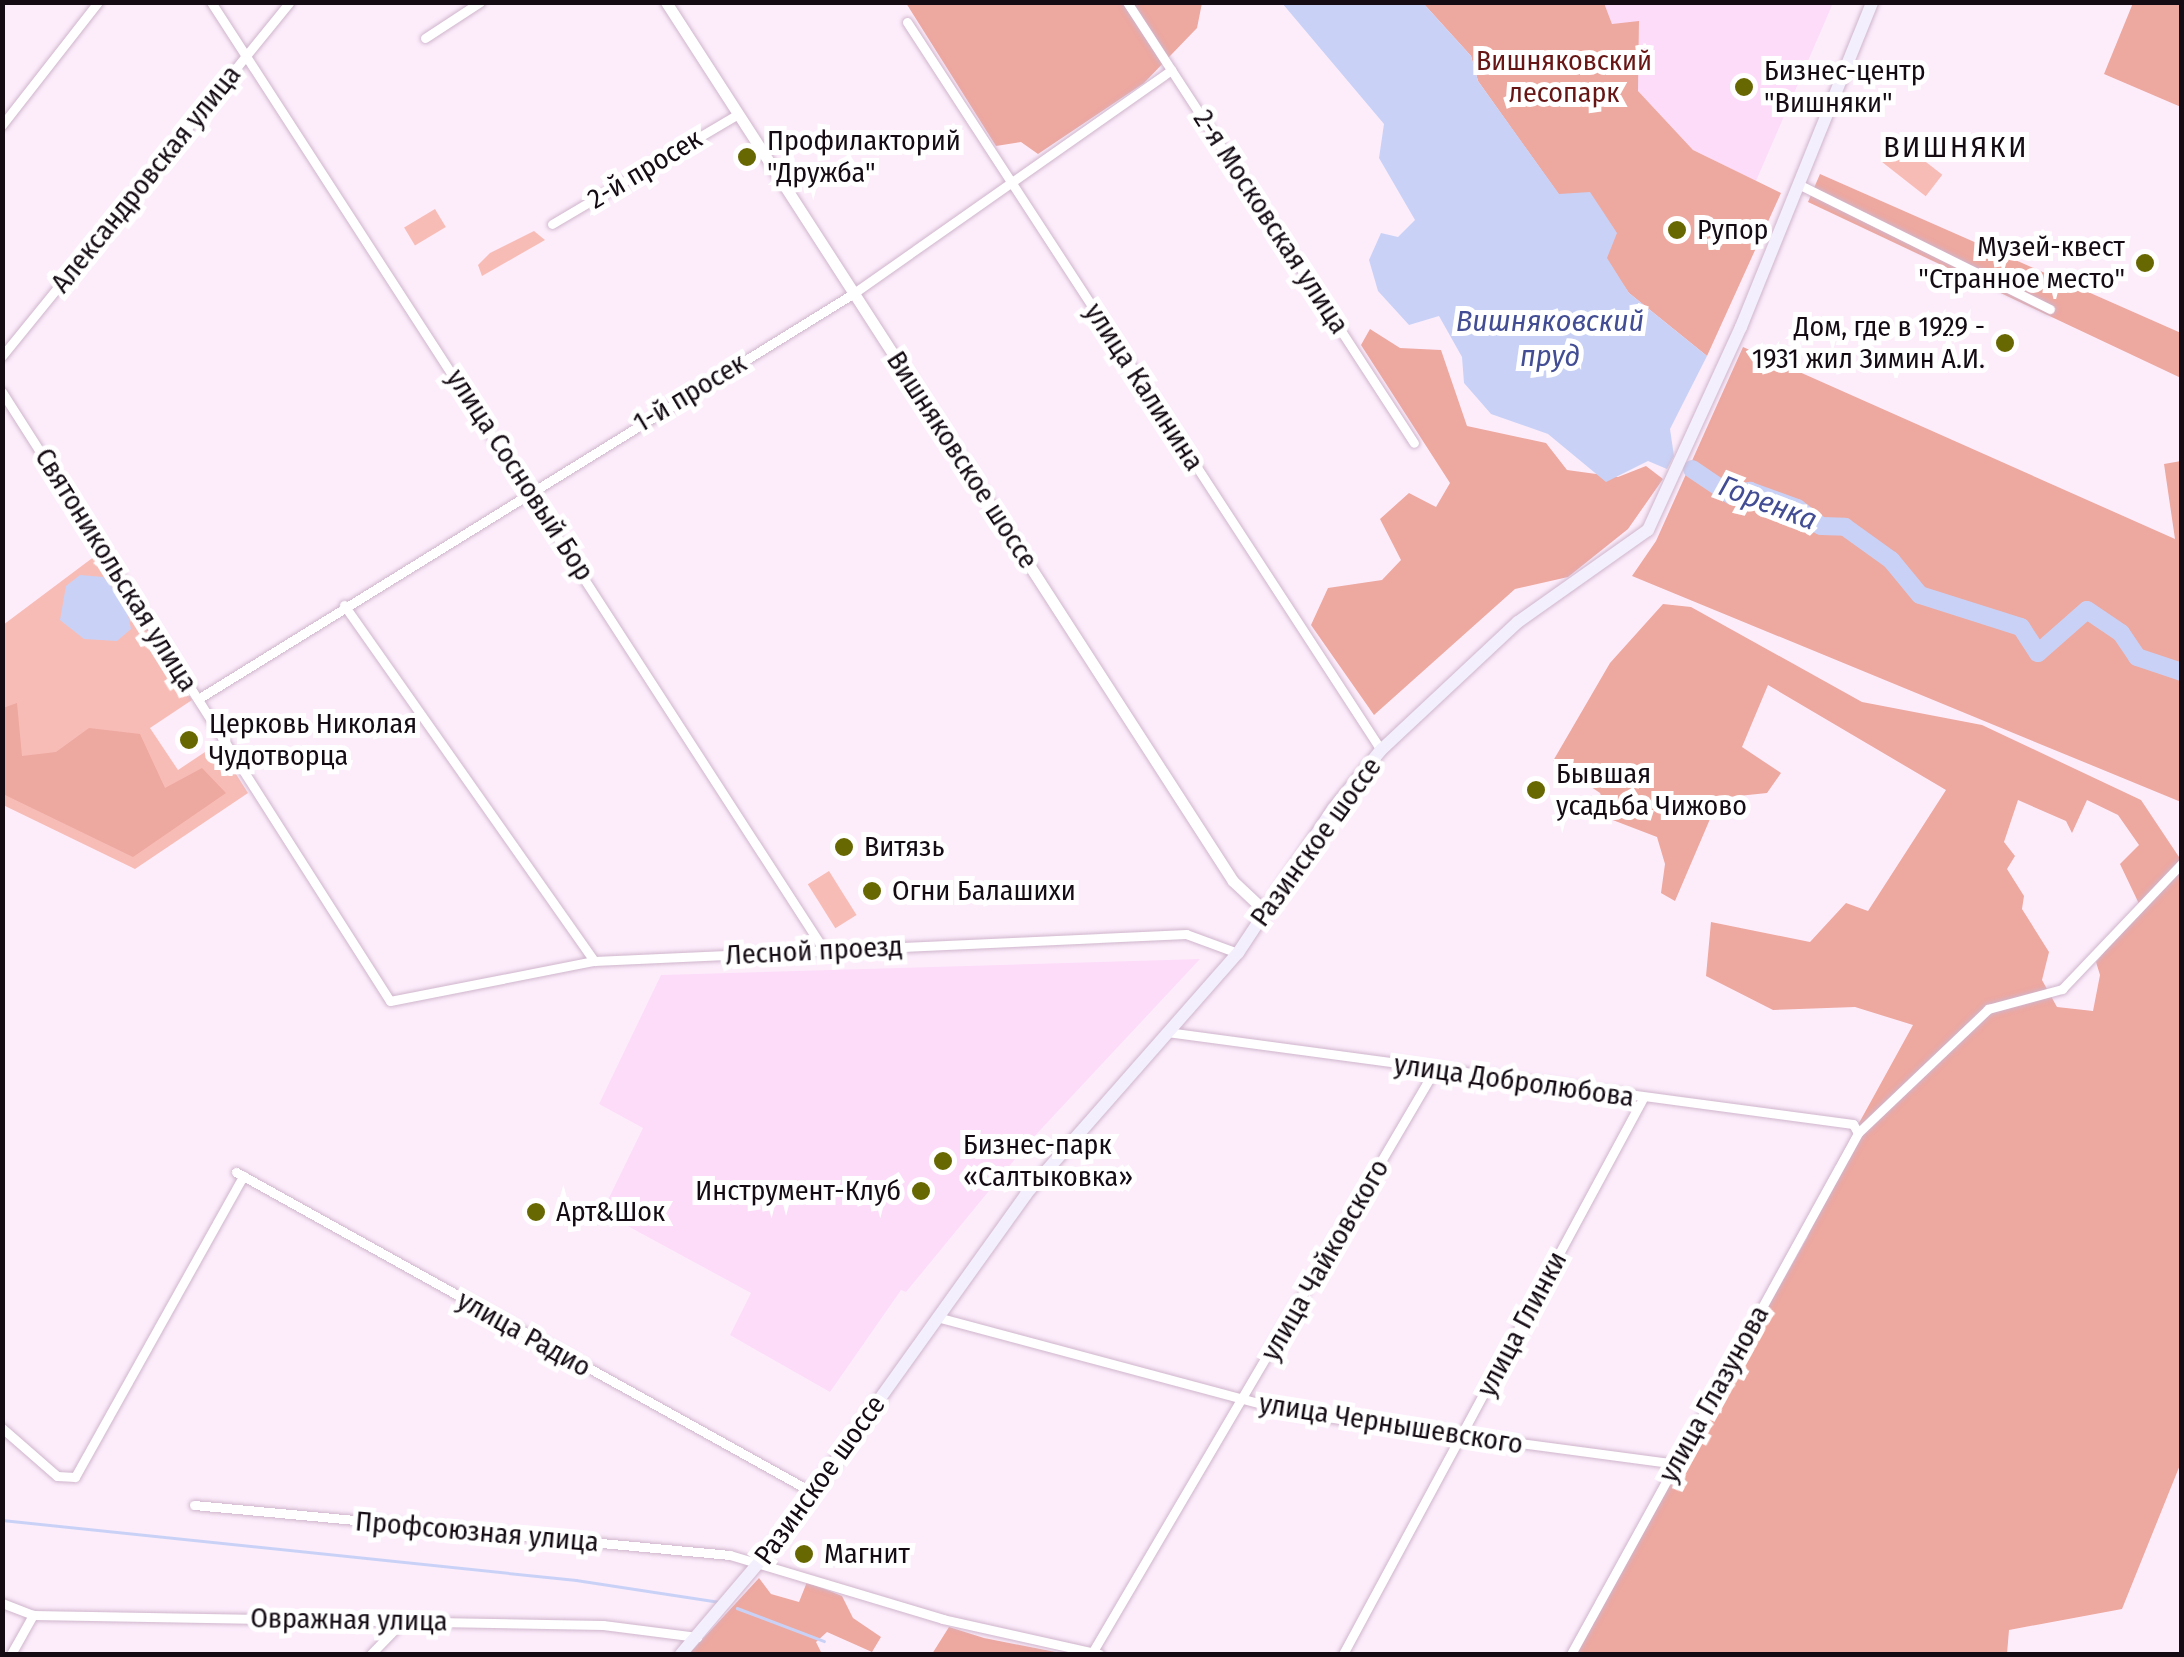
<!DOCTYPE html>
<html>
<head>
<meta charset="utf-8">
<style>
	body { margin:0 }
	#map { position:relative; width:2184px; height:1657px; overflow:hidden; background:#fdedfb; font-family:"Fira Sans Condensed",sans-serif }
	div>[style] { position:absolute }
	.built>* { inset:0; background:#fddcf9 }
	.green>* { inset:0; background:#f8bcb6; transform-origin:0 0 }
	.forest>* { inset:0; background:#eda8a0 }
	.water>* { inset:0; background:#c9d2f6 }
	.stream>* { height:2.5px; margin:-1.25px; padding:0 1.25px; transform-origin:1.25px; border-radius:1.25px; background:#c9d2f6 }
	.river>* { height:18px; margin:-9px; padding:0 9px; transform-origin:9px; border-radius:9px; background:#c9d2f6 }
	.roads { filter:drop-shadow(0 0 2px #cfb5cc) drop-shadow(0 0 2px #cfb5cc) }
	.minor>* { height:9px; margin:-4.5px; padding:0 4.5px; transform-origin:4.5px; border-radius:4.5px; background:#fff }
	.tertiary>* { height:11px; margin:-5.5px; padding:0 5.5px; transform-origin:5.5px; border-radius:5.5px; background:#fff }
	.secondary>* { height:12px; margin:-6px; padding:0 6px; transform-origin:6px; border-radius:6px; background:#f4effc }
	.dots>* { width:28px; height:28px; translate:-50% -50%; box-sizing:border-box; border:5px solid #fff; border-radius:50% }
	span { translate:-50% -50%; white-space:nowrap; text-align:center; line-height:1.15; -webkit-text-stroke:10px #fff; paint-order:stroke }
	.park-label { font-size:28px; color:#671615 }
	.poi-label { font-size:28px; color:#140b13 }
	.left { translate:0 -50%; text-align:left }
	.right { translate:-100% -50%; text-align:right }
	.street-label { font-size:28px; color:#140b13 }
	.neighbourhood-label { font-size:30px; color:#140b13; letter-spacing:2.5px }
	.water-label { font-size:30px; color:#424d93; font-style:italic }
	.frame { position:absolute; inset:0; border:5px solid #140b13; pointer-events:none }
</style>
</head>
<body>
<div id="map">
	<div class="built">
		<i style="clip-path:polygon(1604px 3px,1833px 3px,1756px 181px,1693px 150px,1638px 91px,1639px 22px,1612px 24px)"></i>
		<i style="clip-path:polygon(1200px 959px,1029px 1142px,906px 1292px,901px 1290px,830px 1392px,730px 1335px,751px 1293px,602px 1212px,643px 1128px,599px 1104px,661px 975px)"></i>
	</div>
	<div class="green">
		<i style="left:1899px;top:141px;width:55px;height:27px;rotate:38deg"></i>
		<i style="left:435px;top:209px;width:21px;height:36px;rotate:59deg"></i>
		<i style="clip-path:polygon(534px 231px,545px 240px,482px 276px,478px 265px,490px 253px)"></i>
		<i style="clip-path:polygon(99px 553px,192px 700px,150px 728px,178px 770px,217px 744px,248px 793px,135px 869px,3px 805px,3px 625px)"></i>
		<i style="left:829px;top:871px;width:52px;height:25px;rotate:58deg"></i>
	</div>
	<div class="forest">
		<i style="clip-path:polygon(906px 3px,1202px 3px,1197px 28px,1144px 83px,1038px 154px,1021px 142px,996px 146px)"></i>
		<i style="clip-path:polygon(1423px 3px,1604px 3px,1612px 24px,1639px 21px,1638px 91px,1693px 150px,1781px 193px,1707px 356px,1629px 293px,1478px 81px,1471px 56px)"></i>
		<i style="clip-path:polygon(2133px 3px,2181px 3px,2181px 107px,2104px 74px)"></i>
		<i style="clip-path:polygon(1820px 174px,2181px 333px,2181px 378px,1808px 202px)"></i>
		<i style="clip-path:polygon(1370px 329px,1400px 348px,1441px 350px,1467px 426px,1546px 443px,1567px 470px,1618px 477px,1646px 466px,1663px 479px,1628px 529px,1568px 577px,1515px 589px,1374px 715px,1311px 625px,1328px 588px,1382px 580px,1401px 560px,1380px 519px,1409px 493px,1436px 507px,1450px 483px,1361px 345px)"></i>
		<i style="clip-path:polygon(1743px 347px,2175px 539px,2164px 464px,2181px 461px,2181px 802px,1632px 576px,1656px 541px)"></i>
		<i style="clip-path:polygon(evenodd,1663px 604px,1691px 607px,1862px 702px,1982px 725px,2141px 800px,2181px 860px,2182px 1460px,2122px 1609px,2009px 1630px,2007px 1654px,1572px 1654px,1807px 1238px,1837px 1163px,1913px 1025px,1855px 1007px,1773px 1010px,1706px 976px,1711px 922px,1810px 942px,1846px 903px,1868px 911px,1946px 790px,1768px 685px,1742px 747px,1781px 773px,1767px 793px,1719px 798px,1675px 901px,1661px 893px,1665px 864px,1657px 837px,1610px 819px,1600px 793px,1553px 761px,1610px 663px,1663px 604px,2018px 800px,2066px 821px,2072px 833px,2087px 800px,2118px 815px,2139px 845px,2120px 864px,2141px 908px,2096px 962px,2100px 975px,2093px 1011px,2057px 1007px,2042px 980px,2049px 952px,2022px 909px,2024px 896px,2007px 869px,2015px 856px,2004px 842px,2018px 800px)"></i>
		<i style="clip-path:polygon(17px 703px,22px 756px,56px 752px,89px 728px,140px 734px,165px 788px,202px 768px,226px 793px,133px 857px,3px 794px,3px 708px)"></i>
		<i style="clip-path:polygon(759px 1578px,771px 1594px,799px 1602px,807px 1582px,842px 1596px,853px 1618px,881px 1637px,872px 1652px,827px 1632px,816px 1642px,822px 1654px,689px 1654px)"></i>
		<i style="clip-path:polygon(949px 1627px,984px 1638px,1066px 1654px,932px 1654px)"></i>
	</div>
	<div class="water">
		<i style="clip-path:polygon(1282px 3px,1423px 3px,1471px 56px,1478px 81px,1559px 194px,1590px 192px,1617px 233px,1607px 258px,1629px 293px,1707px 356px,1670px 429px,1674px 456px,1667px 469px,1648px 461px,1606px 482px,1548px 434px,1491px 414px,1464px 383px,1462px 357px,1439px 316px,1409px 325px,1378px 291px,1369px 260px,1381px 233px,1398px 237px,1415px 220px,1379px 158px,1384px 124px)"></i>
		<i style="clip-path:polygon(80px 575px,103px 577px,125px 601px,131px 629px,117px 641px,84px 639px,60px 620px,66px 586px)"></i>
	</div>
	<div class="stream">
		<i style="left:2px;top:1520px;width:577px;rotate:5.97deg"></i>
		<i style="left:576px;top:1580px;width:145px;rotate:8.7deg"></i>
		<i style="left:737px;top:1608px;width:93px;rotate:20.8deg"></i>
	</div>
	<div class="river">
		<i style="left:1692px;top:469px;width:48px;rotate:34deg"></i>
		<i style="left:1732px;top:496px;width:19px;rotate:-16deg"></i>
		<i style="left:1750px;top:491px;width:50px;rotate:19.9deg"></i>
		<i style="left:1797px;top:508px;width:30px;rotate:37deg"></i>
		<i style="left:1821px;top:526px;width:24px;rotate:2deg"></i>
		<i style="left:1845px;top:527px;width:57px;rotate:35.7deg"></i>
		<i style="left:1891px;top:560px;width:45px;rotate:50.4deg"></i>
		<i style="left:1920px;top:595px;width:106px;rotate:17.6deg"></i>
		<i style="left:2021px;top:627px;width:31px;rotate:57deg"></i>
		<i style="left:2038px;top:653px;width:65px;rotate:-41.3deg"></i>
		<i style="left:2087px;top:610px;width:41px;rotate:34.1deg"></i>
		<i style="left:2121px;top:633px;width:29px;rotate:56deg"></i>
		<i style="left:2137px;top:657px;width:47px;rotate:18.4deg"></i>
	</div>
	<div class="roads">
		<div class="minor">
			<i style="left:211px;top:2px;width:1129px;rotate:57.11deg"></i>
			<i style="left:1127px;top:2px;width:526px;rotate:56.94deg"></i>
			<i style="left:907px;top:22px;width:869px;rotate:56.93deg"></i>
			<i style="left:425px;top:38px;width:66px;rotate:-33.2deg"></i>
			<i style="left:2px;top:125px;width:156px;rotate:-52deg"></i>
			<i style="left:1800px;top:185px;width:279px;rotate:26.4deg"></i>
			<i style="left:552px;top:224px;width:216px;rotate:-30.6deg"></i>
			<i style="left:2px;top:356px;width:456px;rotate:-50.9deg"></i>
			<i style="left:2px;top:392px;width:722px;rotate:57.5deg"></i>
			<i style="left:390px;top:1001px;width:208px;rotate:-11.1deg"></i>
			<i style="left:594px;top:961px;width:593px;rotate:-2.61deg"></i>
			<i style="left:1186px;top:934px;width:55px;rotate:20.1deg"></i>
			<i style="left:344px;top:605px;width:435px;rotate:54.9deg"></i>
			<i style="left:198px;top:699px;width:771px;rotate:-31.75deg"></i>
			<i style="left:854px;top:293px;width:388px;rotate:-35.1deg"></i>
			<i style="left:1167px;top:1032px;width:692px;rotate:7.64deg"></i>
			<i style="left:1853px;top:1124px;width:10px;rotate:61deg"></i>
			<i style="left:236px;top:1172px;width:661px;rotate:29.05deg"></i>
			<i style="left:937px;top:1317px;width:371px;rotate:15deg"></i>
			<i style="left:1295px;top:1413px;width:383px;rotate:7.6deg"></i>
			<i style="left:2px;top:1428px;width:73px;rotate:41.1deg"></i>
			<i style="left:57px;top:1476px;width:18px;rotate:3deg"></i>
			<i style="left:75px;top:1477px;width:345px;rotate:-60.8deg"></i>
			<i style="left:194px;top:1505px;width:538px;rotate:5.33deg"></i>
			<i style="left:730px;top:1555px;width:222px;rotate:16.7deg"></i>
			<i style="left:943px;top:1619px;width:160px;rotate:12.6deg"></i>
			<i style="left:2px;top:1603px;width:33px;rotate:21deg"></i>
			<i style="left:33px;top:1615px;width:570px;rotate:1.01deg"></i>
			<i style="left:603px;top:1625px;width:95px;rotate:7.3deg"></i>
			<i style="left:1092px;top:1653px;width:675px;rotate:-59.56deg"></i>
			<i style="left:11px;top:1654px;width:45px;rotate:-60.6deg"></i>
			<i style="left:371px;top:1654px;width:46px;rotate:-45.9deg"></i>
			<i style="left:1343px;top:1654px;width:632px;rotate:-61.65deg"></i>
			<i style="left:1571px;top:1654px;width:595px;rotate:-61.15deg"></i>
			<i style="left:1858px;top:1133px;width:180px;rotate:-43.6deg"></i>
			<i style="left:1988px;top:1009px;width:77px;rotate:-15.1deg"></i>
			<i style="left:2062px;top:989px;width:174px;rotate:-46.4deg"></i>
		</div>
		<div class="tertiary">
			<i style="left:666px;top:2px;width:1046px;rotate:57.18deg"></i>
			<i style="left:1233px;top:881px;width:44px;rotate:43.2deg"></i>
		</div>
		<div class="secondary">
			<i style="left:681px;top:1654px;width:157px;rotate:-49.6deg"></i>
			<i style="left:783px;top:1534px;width:418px;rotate:-54.4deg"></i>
			<i style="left:1026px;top:1194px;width:321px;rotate:-48.7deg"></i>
			<i style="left:1238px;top:953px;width:173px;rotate:-56.6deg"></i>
			<i style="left:1333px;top:809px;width:76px;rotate:-50.9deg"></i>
			<i style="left:1381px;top:750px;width:187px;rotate:-43.1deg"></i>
			<i style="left:1518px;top:622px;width:159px;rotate:-35.3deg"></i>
			<i style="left:1648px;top:530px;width:223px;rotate:-65.4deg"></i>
			<i style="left:1741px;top:327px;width:350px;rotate:-68deg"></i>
		</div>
	</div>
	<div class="dots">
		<i style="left:1744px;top:87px;background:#686803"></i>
		<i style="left:747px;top:157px;background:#686803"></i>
		<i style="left:1677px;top:230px;background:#686803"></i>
		<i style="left:2145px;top:263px;background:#686803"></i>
		<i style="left:2005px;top:343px;background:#686803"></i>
		<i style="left:189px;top:740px;background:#686803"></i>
		<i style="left:1536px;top:790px;background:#686803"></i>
		<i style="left:844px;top:847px;background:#686803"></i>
		<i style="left:872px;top:891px;background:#686803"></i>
		<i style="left:943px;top:1161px;background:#686803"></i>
		<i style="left:921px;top:1191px;background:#686803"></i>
		<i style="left:536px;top:1212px;background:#686803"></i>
		<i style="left:804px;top:1554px;background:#686803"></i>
	</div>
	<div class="park-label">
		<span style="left:1564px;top:77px">Вишняковский<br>лесопарк</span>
	</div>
	<div class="poi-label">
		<span class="left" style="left:1764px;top:87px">Бизнес-центр<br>"Вишняки"</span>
		<span class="left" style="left:767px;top:157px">Профилакторий<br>"Дружба"</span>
		<span class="left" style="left:1697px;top:230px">Рупор</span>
		<span class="right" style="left:2125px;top:263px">Музей-квест<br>"Странное место"</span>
		<span class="right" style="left:1985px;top:343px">Дом, где в 1929 -<br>1931 жил Зимин А.И.</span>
		<span class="left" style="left:209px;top:740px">Церковь Николая<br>Чудотворца</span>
		<span class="left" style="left:1556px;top:790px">Бывшая<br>усадьба Чижово</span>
		<span class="left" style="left:864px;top:847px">Витязь</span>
		<span class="left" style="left:892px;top:891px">Огни Балашихи</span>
		<span class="left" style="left:963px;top:1161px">Бизнес-парк<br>«Салтыковка»</span>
		<span class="right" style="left:901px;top:1191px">Инструмент-Клуб</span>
		<span class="left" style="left:556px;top:1212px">Арт&amp;Шок</span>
		<span class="left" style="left:824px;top:1554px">Магнит</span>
	</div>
	<div class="street-label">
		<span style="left:645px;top:169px;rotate:-31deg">2-й просек</span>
		<span style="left:146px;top:179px;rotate:-51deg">Александровская улица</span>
		<span style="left:1271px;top:222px;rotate:57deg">2-я Московская улица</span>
		<span style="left:1144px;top:387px;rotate:57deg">улица Калинина</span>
		<span style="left:690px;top:393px;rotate:-31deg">1-й просек</span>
		<span style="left:962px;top:460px;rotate:57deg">Вишняковское шоссе</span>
		<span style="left:520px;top:475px;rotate:57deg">улица Сосновый Бор</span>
		<span style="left:116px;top:570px;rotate:58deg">Святоникольская улица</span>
		<span style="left:1316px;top:842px;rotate:-54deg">Разинское шоссе</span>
		<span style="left:814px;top:951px;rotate:-3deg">Лесной проезд</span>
		<span style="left:1514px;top:1081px;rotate:8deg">улица Добролюбова</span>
		<span style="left:1325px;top:1260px;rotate:-60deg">улица Чайковского</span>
		<span style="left:1522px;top:1324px;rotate:-62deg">улица Глинки</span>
		<span style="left:524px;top:1334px;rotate:29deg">улица Радио</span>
		<span style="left:1714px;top:1394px;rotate:-61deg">улица Глазунова</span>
		<span style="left:1391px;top:1424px;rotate:9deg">улица Чернышевского</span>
		<span style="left:820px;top:1480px;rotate:-54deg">Разинское шоссе</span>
		<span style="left:477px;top:1532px;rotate:5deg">Профсоюзная улица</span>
		<span style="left:349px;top:1620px;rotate:1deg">Овражная улица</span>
	</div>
	<div class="neighbourhood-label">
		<span style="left:1956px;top:147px">ВИШНЯКИ</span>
	</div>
	<div class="water-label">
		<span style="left:1550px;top:338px">Вишняковский<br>пруд</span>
		<span style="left:1768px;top:503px;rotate:21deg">Горенка</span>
	</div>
	<div class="frame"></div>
</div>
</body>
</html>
